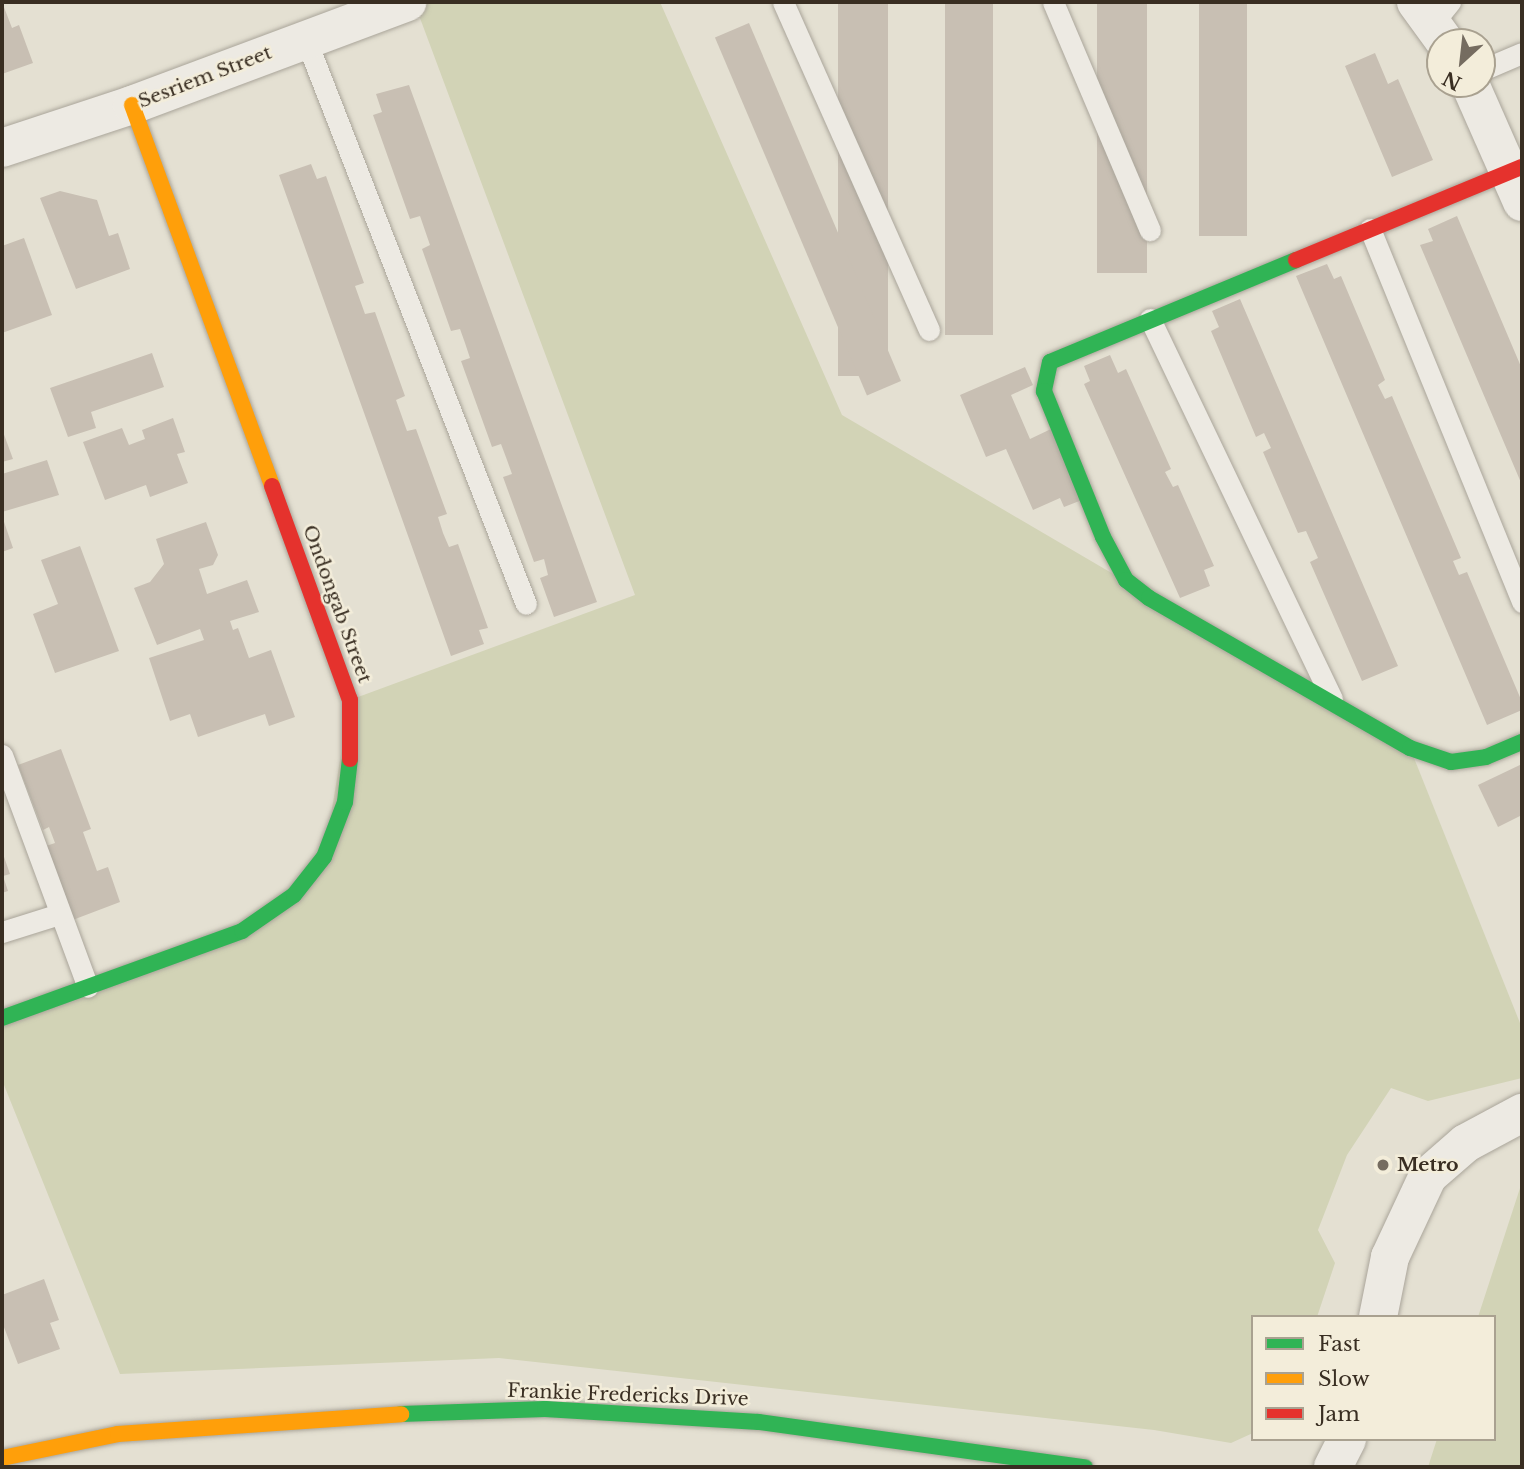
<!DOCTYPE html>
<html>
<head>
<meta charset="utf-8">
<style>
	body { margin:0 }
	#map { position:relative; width:1524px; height:1469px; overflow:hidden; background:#e4e0d2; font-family:"Libre Baskerville",serif }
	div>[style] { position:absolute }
	.green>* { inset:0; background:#d2d3b6 }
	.building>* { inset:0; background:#c8bfb3; transform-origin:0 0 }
	.roads { filter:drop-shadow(0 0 2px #aaa59a) drop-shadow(0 0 2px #aaa59a) }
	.lane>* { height:21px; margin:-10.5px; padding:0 10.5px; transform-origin:10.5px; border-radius:10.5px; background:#edeae3 }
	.street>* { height:38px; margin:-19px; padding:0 19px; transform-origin:19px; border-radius:19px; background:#edeae3 }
	.fast>* { height:16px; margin:-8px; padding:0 8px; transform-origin:8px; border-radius:8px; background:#30b455 }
	.slow>* { height:16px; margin:-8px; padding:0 8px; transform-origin:8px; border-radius:8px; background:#ff9f0a }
	.jam>* { height:16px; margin:-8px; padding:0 8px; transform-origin:8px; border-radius:8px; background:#e5322d }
	.dots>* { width:19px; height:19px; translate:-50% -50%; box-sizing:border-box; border:4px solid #f3edda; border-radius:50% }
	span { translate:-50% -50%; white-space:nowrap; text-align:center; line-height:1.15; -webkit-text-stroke:5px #f3edda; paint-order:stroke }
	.street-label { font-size:19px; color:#392e22 }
	.poi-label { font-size:19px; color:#392e22; font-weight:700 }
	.left { translate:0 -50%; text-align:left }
	.frame { position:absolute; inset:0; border:4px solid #392e22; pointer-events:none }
	.legend { position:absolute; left:1251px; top:1315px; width:245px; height:126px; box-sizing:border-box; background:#f3edda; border:2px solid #a9a190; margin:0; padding:9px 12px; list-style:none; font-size:21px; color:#392e22 }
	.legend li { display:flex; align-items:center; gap:14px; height:35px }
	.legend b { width:35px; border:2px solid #a9a190 }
	.north { position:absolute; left:1426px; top:28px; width:70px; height:70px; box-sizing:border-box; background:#f3edda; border:2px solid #a9a190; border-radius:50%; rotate:207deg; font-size:19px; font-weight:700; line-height:28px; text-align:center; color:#392e22 }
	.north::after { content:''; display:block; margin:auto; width:24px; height:32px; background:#756c60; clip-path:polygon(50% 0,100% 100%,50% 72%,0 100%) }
</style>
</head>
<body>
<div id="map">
	<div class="green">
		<i style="clip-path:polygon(414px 2px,660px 2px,842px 415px,1410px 748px,1522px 1028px,1522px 1078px,1428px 1101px,1391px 1088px,1347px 1155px,1318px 1230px,1335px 1263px,1317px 1317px,1253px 1317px,1253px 1433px,1231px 1443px,1154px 1430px,499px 1358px,120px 1374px,2px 1080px,2px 1018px,242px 931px,324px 857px,350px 700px,635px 595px)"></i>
		<i style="clip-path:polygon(1522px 1182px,1522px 1467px,1428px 1467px,1437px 1439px,1494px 1439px,1494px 1317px,1478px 1317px)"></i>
	</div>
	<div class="building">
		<i style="clip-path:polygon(2px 2px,12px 28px,19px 25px,33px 63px,2px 74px)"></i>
		<i style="left:838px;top:2px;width:50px;height:374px"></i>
		<i style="left:945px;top:2px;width:48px;height:333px"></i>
		<i style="left:1097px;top:2px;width:50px;height:271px"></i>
		<i style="left:1199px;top:2px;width:48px;height:234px"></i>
		<i style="left:749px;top:23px;width:389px;height:37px;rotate:67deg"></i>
		<i style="clip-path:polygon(1375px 53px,1388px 84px,1398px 79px,1433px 160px,1392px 177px,1345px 66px)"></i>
		<i style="clip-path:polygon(409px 85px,597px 602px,554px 617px,540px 578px,548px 575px,544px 559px,534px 562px,503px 477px,512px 474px,507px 460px,501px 444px,492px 447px,461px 361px,470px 358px,465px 343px,460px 329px,451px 331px,422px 249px,430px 245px,420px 216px,410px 219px,373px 115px,382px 112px,376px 94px)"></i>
		<i style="clip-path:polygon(311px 164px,317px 179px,326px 176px,364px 283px,355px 286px,365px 314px,375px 312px,405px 396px,396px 400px,407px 431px,416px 429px,447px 514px,438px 517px,443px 533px,449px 547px,458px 544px,488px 628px,479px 630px,484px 644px,451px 656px,279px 175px)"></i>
		<i style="clip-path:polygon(60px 191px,97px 200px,109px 236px,118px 233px,130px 269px,76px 289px,40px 198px)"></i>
		<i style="clip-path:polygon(1457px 216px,1522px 369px,1522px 485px,1420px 245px,1433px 241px,1428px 229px)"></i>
		<i style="clip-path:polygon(24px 238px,52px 315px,2px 333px,2px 246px)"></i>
		<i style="clip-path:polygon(1327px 264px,1334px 279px,1341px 276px,1385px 380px,1378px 385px,1385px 399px,1392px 396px,1461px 558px,1453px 561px,1459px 575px,1467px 572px,1522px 702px,1522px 710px,1487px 725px,1296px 276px)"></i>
		<i style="clip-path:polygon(1240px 299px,1398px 666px,1362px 681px,1310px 562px,1318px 558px,1306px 531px,1298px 533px,1263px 452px,1271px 448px,1264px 433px,1256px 437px,1211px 331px,1219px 327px,1212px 311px)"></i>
		<i style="clip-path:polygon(152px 353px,164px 387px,91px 412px,96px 428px,68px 437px,50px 388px)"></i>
		<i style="clip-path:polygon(1110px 355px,1118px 373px,1126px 369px,1171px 469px,1165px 472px,1173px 487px,1178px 485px,1214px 566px,1204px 570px,1210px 586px,1180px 598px,1084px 384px,1090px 381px,1084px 366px)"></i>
		<i style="clip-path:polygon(1025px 367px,1033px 385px,1011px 395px,1030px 439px,1051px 429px,1082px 500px,1064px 507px,1060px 498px,1033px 510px,1006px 449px,986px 457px,960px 395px)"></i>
		<i style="clip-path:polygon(173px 418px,185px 452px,177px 454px,188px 483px,150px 497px,146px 485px,105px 500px,83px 442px,122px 428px,129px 445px,145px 439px,142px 430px)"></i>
		<i style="clip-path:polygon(2px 429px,13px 459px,2px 462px)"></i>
		<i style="clip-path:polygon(47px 460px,59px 495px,2px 512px,2px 474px)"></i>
		<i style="clip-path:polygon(2px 516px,13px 548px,2px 552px)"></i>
		<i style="clip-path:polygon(206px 522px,218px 555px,213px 565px,199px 569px,207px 594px,247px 580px,259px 612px,230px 621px,233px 630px,238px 628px,249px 658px,271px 650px,295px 717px,269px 726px,265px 714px,198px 737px,190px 714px,170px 721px,149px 658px,204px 640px,200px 629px,157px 645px,134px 588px,150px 582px,164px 564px,156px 539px)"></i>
		<i style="clip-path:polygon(80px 546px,119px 651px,55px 673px,33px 614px,58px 604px,41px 560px)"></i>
		<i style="clip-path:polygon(61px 749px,91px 829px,83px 832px,97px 871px,108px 867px,120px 902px,70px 921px,43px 847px,55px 843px,49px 827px,43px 830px,18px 765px)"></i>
		<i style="clip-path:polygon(1522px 764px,1522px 815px,1498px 827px,1478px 785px)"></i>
		<i style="clip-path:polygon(2px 851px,10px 874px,3px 876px,8px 891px,2px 893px)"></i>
		<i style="clip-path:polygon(44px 1279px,59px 1320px,50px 1323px,60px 1349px,18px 1364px,2px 1322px,2px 1295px)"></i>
	</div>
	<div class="roads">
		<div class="lane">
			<i style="left:783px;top:2px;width:359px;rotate:66deg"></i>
			<i style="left:1053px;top:2px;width:248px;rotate:67deg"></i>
			<i style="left:1433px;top:23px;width:27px;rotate:-51deg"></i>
			<i style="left:306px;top:40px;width:605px;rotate:68.69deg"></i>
			<i style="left:1482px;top:70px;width:43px;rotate:-23deg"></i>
			<i style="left:1370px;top:229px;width:403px;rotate:67.8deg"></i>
			<i style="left:1150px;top:319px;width:421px;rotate:64.4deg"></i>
			<i style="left:2px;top:755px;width:247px;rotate:69.7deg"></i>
			<i style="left:2px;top:932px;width:60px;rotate:-17.5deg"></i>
		</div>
		<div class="street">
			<i style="left:1416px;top:2px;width:49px;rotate:54.1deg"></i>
			<i style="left:1470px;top:84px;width:129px;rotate:66.2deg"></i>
			<i style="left:2px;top:148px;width:137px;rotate:-18.3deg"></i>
			<i style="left:132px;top:105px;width:294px;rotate:-20.5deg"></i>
			<i style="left:1378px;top:1317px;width:61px;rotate:-78.7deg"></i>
			<i style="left:1390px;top:1257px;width:89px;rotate:-64.9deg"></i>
			<i style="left:1428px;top:1176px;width:50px;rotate:-41deg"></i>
			<i style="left:1466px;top:1143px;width:64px;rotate:-28.2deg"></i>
			<i style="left:1333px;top:1467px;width:31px;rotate:-63deg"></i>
		</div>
		<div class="fast">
			<i style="left:1296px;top:260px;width:266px;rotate:157.5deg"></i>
			<i style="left:1050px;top:362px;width:30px;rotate:102deg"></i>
			<i style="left:1044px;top:391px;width:157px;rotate:68deg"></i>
			<i style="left:1103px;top:537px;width:49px;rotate:61.9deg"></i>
			<i style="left:1126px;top:580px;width:29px;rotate:38deg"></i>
			<i style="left:1149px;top:598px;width:301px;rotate:29.9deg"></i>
			<i style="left:1410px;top:748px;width:43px;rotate:18.9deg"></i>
			<i style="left:1451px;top:762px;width:35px;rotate:-8deg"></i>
			<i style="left:1486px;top:757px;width:39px;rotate:-23deg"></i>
			<i style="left:2px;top:1018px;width:255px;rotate:-19.9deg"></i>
			<i style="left:242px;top:931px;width:63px;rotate:-34.7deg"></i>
			<i style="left:294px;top:895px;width:48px;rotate:-51.7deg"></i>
			<i style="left:324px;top:857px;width:59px;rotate:-69.1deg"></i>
			<i style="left:345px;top:802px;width:43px;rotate:-83.4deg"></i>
			<i style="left:401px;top:1414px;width:144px;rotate:-2deg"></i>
			<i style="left:545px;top:1409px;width:214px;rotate:3.5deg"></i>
			<i style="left:759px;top:1422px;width:329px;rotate:7.9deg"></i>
		</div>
		<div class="slow">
			<i style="left:132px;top:105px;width:406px;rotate:69.8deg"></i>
			<i style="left:2px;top:1458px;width:118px;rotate:-11.7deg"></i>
			<i style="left:118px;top:1434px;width:284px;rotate:-4deg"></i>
		</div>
		<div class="jam">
			<i style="left:1296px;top:260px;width:244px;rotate:-22.4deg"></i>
			<i style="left:272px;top:486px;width:228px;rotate:70deg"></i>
			<i style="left:350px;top:700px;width:59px;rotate:90deg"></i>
		</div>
	</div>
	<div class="dots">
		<i style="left:1383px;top:1165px;background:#756c60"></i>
	</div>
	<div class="street-label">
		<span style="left:205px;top:77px;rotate:-21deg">Sesriem Street</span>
		<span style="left:337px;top:604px;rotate:70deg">Ondongab Street</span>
		<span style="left:628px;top:1395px;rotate:2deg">Frankie Fredericks Drive</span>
	</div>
	<div class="poi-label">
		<span class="left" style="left:1397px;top:1165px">Metro</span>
	</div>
	<div class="frame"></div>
	<ul class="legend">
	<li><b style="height:9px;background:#30b455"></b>Fast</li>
	<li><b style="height:9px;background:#ff9f0a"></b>Slow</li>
	<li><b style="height:9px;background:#e5322d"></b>Jam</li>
	</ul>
	<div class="north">N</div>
</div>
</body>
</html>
